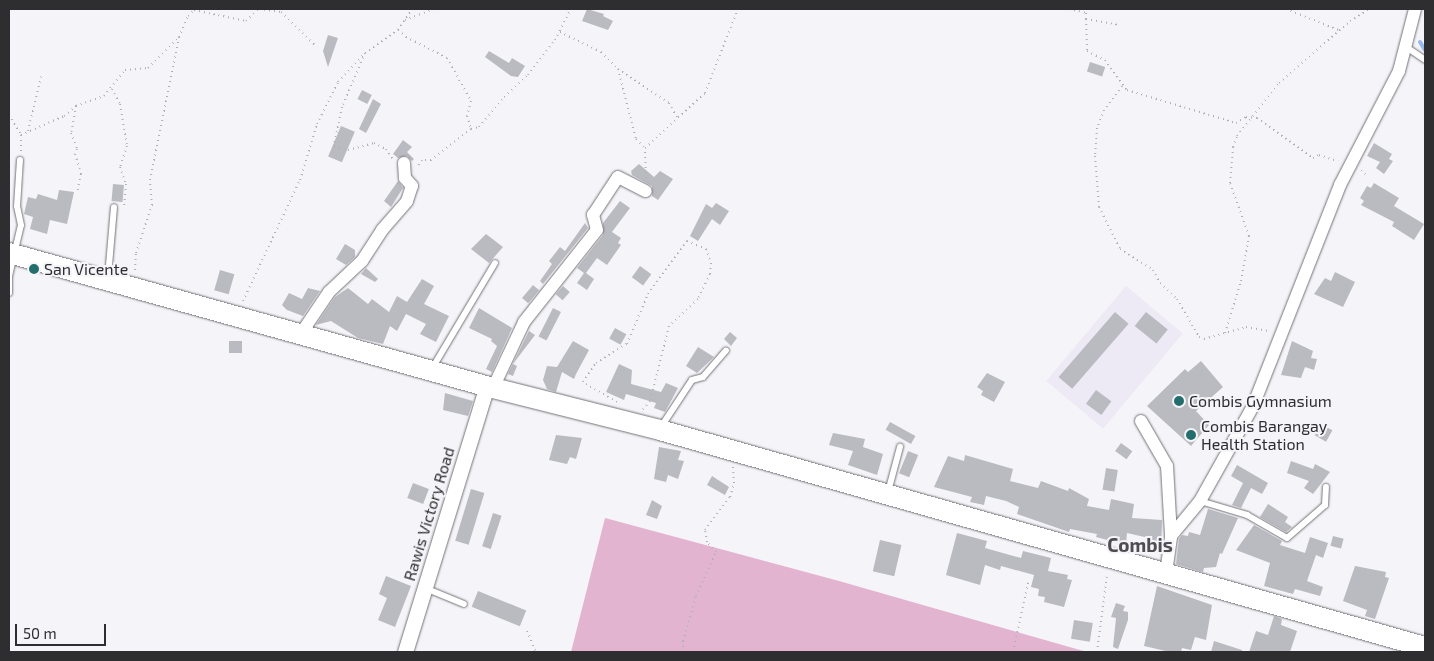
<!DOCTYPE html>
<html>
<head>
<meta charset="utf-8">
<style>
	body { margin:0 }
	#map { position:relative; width:1434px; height:661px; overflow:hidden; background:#f5f4f9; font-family:"Exo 2",sans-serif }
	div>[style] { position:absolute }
	.built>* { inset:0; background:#ede9f5; transform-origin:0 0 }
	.green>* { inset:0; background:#e3b4cf }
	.stream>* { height:4px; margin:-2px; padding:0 2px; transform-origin:2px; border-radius:2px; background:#98baec }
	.building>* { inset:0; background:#babbc1; transform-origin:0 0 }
	.path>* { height:2px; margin-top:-1px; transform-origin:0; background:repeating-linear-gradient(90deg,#b1b0b4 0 1px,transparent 0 5px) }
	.roads { filter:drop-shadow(0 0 1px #737176) drop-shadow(0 0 1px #737176) }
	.service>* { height:6px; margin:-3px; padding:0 3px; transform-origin:3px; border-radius:3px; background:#fff }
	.minor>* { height:12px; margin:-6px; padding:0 6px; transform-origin:6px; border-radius:6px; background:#fff }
	.tertiary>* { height:15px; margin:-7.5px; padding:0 7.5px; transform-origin:7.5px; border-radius:7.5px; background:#fff }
	.primary>* { height:20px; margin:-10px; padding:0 10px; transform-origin:10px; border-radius:10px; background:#fff }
	.dots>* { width:14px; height:14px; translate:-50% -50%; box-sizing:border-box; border:2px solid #f5f4f9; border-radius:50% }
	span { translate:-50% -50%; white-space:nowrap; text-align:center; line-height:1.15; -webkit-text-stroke:4px #f5f4f9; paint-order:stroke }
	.poi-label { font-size:16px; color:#2e2e30 }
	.left { translate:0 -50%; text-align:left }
	.street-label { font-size:16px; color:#2e2e30 }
	.quarter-label { font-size:19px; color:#4f4d52; font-weight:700 }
	.frame { position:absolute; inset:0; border:10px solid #2e2e30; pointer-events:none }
	.scale { position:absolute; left:15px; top:624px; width:91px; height:22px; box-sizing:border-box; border:2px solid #2e2e30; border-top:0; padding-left:6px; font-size:15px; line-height:18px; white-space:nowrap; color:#2e2e30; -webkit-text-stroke:4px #f5f4f9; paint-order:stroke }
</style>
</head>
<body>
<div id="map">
	<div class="built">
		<i style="left:1126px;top:286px;width:74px;height:124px;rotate:40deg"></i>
	</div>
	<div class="green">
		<i style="clip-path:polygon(605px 518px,839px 581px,1087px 652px,571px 652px)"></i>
	</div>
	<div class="stream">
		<i style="left:1420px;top:42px;width:9px;rotate:58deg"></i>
	</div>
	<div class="building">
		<i style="clip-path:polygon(587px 9px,604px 14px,603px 16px,613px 21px,608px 30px,582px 21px)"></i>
		<i style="clip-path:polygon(328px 35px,338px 38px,328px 67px,323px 51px)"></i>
		<i style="clip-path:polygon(489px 51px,509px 63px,512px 58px,525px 66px,518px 77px,511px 76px,485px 57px)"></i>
		<i style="left:1090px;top:62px;width:16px;height:10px;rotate:18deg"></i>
		<i style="left:362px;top:90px;width:11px;height:10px;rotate:27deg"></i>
		<i style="clip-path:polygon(373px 99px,381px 104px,366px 133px,359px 129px)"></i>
		<i style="left:341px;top:126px;width:15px;height:33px;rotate:23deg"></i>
		<i style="clip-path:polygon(403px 140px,412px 147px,407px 152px,414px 159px,412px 161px,407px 156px,398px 158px,393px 154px)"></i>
		<i style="clip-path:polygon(1374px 143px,1392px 154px,1389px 159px,1393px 161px,1384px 174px,1376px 168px,1380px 162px,1367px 156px)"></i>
		<i style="clip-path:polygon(639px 164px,654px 177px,660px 171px,673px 179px,658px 200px,652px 196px,652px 186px,632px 175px,631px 171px)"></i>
		<i style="clip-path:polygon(398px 181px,403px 188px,391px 207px,384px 201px)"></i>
		<i style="clip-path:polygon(1374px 183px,1399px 198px,1394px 206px,1424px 224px,1414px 240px,1392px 226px,1394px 222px,1361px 205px,1364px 201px,1360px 198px,1367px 186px,1371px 188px)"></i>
		<i style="left:113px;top:184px;width:11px;height:17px;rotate:5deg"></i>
		<i style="clip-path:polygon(59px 190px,74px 192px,67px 224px,50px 220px,47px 234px,30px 229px,33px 217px,24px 214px,28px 197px,36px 199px,38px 194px,57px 200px)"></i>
		<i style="clip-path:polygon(620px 201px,630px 208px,612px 232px,621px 238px,618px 243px,621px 245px,607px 265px,597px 258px,586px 273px,594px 279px,587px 290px,577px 283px,584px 273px,577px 268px,603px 235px,603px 223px)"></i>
		<i style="clip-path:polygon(716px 203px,729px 211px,720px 225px,712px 219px,698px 241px,690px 236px,706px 204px,712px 208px)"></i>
		<i style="clip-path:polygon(585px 223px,588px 228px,543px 284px,540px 281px,552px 264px,549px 261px,560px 247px,565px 251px)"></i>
		<i style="clip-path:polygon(486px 234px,503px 247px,489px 263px,471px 249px)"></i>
		<i style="clip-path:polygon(345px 244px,355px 250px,355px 257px,346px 265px,336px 259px)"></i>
		<i style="left:640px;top:266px;width:14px;height:14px;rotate:36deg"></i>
		<i style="clip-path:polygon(366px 268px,378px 279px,375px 282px,361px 274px)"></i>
		<i style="left:220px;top:270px;width:15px;height:21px;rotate:16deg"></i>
		<i style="clip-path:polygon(1335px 272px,1355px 282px,1343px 307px,1314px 294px,1325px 278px,1331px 281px)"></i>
		<i style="clip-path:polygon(422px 279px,434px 286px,424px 304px,449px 316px,436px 342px,420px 334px,426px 324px,406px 314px,397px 331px,390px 326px,383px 344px,358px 338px,331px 321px,316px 325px,335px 297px,348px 288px,368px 304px,372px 299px,389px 312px,397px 296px,407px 302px)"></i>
		<i style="left:533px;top:285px;width:8px;height:17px;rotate:40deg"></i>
		<i style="left:563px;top:286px;width:9px;height:11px;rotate:41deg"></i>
		<i style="clip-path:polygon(308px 288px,320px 291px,303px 316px,287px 310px,282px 305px,289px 293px,302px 299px)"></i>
		<i style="clip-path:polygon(479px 308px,512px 328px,492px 372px,486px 369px,497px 346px,491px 341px,492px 339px,469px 328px)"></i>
		<i style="left:553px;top:308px;width:9px;height:32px;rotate:27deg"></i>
		<i style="left:1115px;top:312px;width:18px;height:86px;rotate:41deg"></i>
		<i style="left:1146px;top:312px;width:28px;height:18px;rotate:39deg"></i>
		<i style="left:615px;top:328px;width:13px;height:12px;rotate:29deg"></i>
		<i style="clip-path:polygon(529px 331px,535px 335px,513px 364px,517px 366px,513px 376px,508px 374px)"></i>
		<i style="clip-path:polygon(730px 332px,737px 338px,731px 346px,724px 339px)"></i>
		<i style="left:229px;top:341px;width:13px;height:12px"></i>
		<i style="clip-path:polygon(573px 341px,589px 350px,576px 374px,574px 379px,562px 372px,556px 392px,547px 389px,543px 380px,547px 366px,557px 367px)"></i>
		<i style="clip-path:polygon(1292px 341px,1313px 351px,1311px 358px,1317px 359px,1314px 370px,1305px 367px,1301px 378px,1281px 375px)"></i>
		<i style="clip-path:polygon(698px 347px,714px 357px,697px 373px,686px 366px)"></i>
		<i style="clip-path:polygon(1201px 361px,1223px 387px,1196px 411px,1209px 425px,1191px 446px,1147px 406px,1185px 369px,1188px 372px)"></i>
		<i style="clip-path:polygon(619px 364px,632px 370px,631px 384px,661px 392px,666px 383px,678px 388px,665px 412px,654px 408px,656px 403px,626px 394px,624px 400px,606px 392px)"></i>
		<i style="clip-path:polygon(987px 373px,1005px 382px,994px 402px,981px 395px,983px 391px,977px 387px)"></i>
		<i style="left:1096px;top:390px;width:19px;height:17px;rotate:36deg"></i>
		<i style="clip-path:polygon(445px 393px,473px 401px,468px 416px,443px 410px)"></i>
		<i style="left:890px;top:422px;width:29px;height:9px;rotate:29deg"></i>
		<i style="left:1321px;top:424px;width:13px;height:13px;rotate:29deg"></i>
		<i style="clip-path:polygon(833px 433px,865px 439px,863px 447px,883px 454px,877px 475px,848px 465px,853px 451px,829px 445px)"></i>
		<i style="clip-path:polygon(556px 435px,582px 438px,576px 459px,570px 457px,567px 464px,549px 460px)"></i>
		<i style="left:1121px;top:443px;width:14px;height:10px;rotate:36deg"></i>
		<i style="clip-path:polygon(659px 447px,681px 451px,678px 460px,684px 461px,678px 479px,668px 475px,666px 482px,654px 479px)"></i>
		<i style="left:908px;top:451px;width:11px;height:24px;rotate:22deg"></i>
		<i style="clip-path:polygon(965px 455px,1013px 469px,1010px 481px,1038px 488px,1041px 481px,1068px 491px,1069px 488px,1089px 499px,1087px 506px,1109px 510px,1111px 499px,1134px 504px,1132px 518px,1162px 520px,1161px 551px,1148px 550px,1149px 538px,1127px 533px,1126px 545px,1096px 537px,1097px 534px,1070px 529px,1069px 532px,1017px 514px,1019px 507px,1006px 501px,986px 496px,984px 505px,970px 502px,972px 497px,934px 487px,948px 456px,964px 461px)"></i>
		<i style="clip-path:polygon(1291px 461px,1313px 469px,1315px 464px,1330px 472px,1313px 494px,1304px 488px,1309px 481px,1287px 473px)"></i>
		<i style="clip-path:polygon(1237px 465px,1268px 483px,1262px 494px,1251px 488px,1241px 508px,1232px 505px,1243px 483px,1231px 476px)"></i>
		<i style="left:1106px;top:468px;width:12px;height:22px;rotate:9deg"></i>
		<i style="clip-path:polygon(712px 476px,729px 487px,725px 495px,707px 485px)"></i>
		<i style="left:413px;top:483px;width:17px;height:16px;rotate:21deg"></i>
		<i style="left:471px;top:489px;width:14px;height:54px;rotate:17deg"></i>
		<i style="clip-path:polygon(652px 500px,662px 506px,657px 519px,646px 515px)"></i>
		<i style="clip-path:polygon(1268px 504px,1288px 517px,1285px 522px,1292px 527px,1286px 532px,1260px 517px)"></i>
		<i style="clip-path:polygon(1208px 509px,1238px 518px,1222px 554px,1220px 553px,1216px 567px,1204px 568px,1203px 572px,1176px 564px,1179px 539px,1182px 535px,1188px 536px,1189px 532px,1200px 535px)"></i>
		<i style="left:493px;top:513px;width:9px;height:35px;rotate:18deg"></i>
		<i style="clip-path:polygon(1254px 525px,1282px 541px,1280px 545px,1305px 553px,1310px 537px,1328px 543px,1323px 558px,1316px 555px,1307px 581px,1323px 587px,1320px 596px,1295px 589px,1293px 594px,1264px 586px,1270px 563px,1236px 550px)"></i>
		<i style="clip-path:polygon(957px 533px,987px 541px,985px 548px,1021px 558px,1023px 551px,1051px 558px,1048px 571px,1068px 575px,1067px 579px,1072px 580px,1064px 607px,1044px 602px,1045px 597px,1038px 596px,1039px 589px,1031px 587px,1034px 575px,1001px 566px,1000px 570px,985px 565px,980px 585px,946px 575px)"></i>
		<i style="left:1333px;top:536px;width:11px;height:10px;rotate:15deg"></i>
		<i style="left:880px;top:540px;width:22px;height:32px;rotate:13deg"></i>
		<i style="clip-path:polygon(1355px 566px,1386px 572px,1385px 577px,1389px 578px,1375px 619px,1365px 616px,1367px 610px,1343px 601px)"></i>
		<i style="clip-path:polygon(386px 576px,411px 586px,395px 627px,378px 620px,387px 598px,379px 594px)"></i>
		<i style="clip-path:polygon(1157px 586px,1212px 605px,1206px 640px,1195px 637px,1191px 650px,1182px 648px,1181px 652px,1170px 652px,1144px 646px)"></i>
		<i style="left:478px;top:591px;width:52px;height:17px;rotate:22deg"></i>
		<i style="clip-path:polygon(1116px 603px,1125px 606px,1123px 611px,1128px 612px,1128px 620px,1118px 649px,1113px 647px,1116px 618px,1111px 617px)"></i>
		<i style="clip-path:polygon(1274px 616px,1282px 619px,1281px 625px,1297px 631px,1290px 652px,1249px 652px,1256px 631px,1268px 635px)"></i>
		<i style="left:1074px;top:620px;width:19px;height:19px;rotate:9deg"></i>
		<i style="clip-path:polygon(1214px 641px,1242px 650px,1242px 652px,1211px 652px)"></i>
	</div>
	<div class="path">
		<i style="left:259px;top:9px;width:22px;rotate:8deg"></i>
		<i style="left:281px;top:12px;width:49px;rotate:44.2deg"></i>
		<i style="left:1069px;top:9px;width:17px;rotate:13deg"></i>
		<i style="left:1086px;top:13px;width:6px;rotate:90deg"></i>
		<i style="left:1086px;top:19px;width:34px;rotate:10deg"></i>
		<i style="left:1286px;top:9px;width:59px;rotate:21.8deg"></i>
		<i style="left:1086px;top:19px;width:32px;rotate:88deg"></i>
		<i style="left:1087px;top:51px;width:20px;rotate:27deg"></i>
		<i style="left:1105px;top:60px;width:37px;rotate:54deg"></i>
		<i style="left:1127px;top:90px;width:114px;rotate:16.8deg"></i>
		<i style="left:1236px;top:123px;width:12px;rotate:-31deg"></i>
		<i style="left:1246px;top:117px;width:11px;rotate:5deg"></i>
		<i style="left:1257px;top:118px;width:69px;rotate:35.5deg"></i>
		<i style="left:1313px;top:158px;width:7px;rotate:-27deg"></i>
		<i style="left:1319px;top:155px;width:20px;rotate:18deg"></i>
		<i style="left:405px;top:20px;width:31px;rotate:-21deg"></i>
		<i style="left:398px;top:30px;width:11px;rotate:41deg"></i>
		<i style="left:406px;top:37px;width:46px;rotate:27.1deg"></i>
		<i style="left:447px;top:58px;width:49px;rotate:60.8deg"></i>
		<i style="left:471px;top:101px;width:16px;rotate:105deg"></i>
		<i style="left:467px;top:116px;width:14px;rotate:73deg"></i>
		<i style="left:471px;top:129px;width:51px;rotate:142.2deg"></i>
		<i style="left:431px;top:160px;width:9px;rotate:180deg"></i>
		<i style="left:422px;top:160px;width:9px;rotate:126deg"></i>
		<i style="left:560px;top:32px;width:46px;rotate:26deg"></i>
		<i style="left:601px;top:52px;width:24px;rotate:45deg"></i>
		<i style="left:618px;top:69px;width:61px;rotate:33.7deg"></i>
		<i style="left:669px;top:103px;width:18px;rotate:61deg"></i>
		<i style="left:365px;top:53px;width:59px;rotate:113.1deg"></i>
		<i style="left:342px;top:107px;width:40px;rotate:102deg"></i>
		<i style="left:334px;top:146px;width:15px;rotate:16deg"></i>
		<i style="left:348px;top:150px;width:27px;rotate:-15deg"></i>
		<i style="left:374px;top:143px;width:13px;rotate:27deg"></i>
		<i style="left:386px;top:149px;width:12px;rotate:55deg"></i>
		<i style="left:618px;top:69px;width:72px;rotate:75.6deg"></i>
		<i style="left:636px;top:139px;width:13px;rotate:45deg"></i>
		<i style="left:1122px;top:86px;width:30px;rotate:127deg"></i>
		<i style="left:1104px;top:110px;width:19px;rotate:111deg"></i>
		<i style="left:1097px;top:128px;width:28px;rotate:94deg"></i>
		<i style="left:1095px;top:156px;width:51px;rotate:85.5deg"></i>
		<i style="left:1099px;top:207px;width:47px;rotate:63.4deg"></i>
		<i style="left:1120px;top:249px;width:39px;rotate:32deg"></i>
		<i style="left:1153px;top:270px;width:15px;rotate:62deg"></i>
		<i style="left:1160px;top:283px;width:23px;rotate:43deg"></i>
		<i style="left:1177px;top:299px;width:44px;rotate:59.9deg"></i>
		<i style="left:1199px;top:337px;width:5px;rotate:22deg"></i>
		<i style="left:1204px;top:339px;width:44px;rotate:-15.9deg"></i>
		<i style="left:1246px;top:327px;width:23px;rotate:10deg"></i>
		<i style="left:112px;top:89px;width:17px;rotate:62deg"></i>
		<i style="left:120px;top:104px;width:43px;rotate:80.5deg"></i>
		<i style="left:127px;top:146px;width:22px;rotate:108deg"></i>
		<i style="left:120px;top:167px;width:18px;rotate:71deg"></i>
		<i style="left:126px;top:184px;width:22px;rotate:95deg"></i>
		<i style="left:76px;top:106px;width:27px;rotate:100deg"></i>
		<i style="left:71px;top:133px;width:17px;rotate:69deg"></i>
		<i style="left:77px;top:149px;width:5px;rotate:112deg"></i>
		<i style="left:75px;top:154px;width:21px;rotate:73deg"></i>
		<i style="left:81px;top:174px;width:19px;rotate:102deg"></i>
		<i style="left:9px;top:115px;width:23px;rotate:59deg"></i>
		<i style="left:21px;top:135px;width:47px;rotate:-23.8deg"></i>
		<i style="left:64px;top:116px;width:16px;rotate:-40deg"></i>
		<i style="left:76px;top:106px;width:30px;rotate:-20deg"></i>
		<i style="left:104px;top:96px;width:33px;rotate:-51deg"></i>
		<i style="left:125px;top:70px;width:23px;rotate:-5deg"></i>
		<i style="left:148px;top:68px;width:44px;rotate:-45deg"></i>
		<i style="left:179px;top:37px;width:23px;rotate:-67deg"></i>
		<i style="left:188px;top:16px;width:8px;rotate:-45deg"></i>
		<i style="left:194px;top:10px;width:53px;rotate:11.9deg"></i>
		<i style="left:246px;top:21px;width:17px;rotate:-45deg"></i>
		<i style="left:471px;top:129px;width:8px;rotate:-14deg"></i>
		<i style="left:479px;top:127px;width:39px;rotate:-50deg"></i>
		<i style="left:504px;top:97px;width:33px;rotate:-43deg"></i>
		<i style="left:528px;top:75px;width:44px;rotate:-52.4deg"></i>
		<i style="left:555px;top:40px;width:35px;rotate:-63deg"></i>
		<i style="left:28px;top:131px;width:56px;rotate:-76.5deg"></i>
		<i style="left:21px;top:135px;width:17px;rotate:90deg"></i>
		<i style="left:1361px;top:170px;width:6px;rotate:45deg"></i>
		<i style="left:646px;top:178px;width:30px;rotate:-92deg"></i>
		<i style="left:645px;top:148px;width:81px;rotate:-42.5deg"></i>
		<i style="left:705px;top:93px;width:90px;rotate:-68.6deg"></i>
		<i style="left:135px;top:270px;width:17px;rotate:-87deg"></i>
		<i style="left:136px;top:253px;width:51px;rotate:-71.6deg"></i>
		<i style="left:152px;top:205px;width:25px;rotate:-95deg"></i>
		<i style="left:150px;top:180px;width:146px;rotate:-78.5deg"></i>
		<i style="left:243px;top:301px;width:134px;rotate:-64.8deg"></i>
		<i style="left:300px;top:180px;width:59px;rotate:-73.1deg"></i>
		<i style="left:317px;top:124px;width:47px;rotate:-63.4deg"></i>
		<i style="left:338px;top:82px;width:40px;rotate:-47deg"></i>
		<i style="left:365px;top:53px;width:40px;rotate:-34.9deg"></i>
		<i style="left:398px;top:30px;width:25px;rotate:-56deg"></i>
		<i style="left:1225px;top:333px;width:54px;rotate:-72.9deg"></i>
		<i style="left:1241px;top:281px;width:46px;rotate:-79.9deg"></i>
		<i style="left:1249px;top:236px;width:56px;rotate:-109.7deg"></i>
		<i style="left:1230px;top:183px;width:36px;rotate:-85deg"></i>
		<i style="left:1233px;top:147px;width:12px;rotate:-70deg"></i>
		<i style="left:1237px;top:136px;width:68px;rotate:-51.6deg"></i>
		<i style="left:1279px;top:83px;width:94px;rotate:-41.1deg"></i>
		<i style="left:1350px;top:21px;width:22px;rotate:-32deg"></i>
		<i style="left:617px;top:402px;width:39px;rotate:-150deg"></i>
		<i style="left:583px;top:382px;width:23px;rotate:-56deg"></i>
		<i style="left:596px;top:363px;width:36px;rotate:-32deg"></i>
		<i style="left:627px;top:344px;width:54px;rotate:-67.2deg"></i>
		<i style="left:648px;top:294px;width:66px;rotate:-53.7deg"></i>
		<i style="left:687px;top:241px;width:21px;rotate:23deg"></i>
		<i style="left:706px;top:249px;width:15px;rotate:70deg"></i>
		<i style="left:711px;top:263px;width:11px;rotate:95deg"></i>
		<i style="left:710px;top:274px;width:28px;rotate:116deg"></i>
		<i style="left:698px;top:299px;width:40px;rotate:137deg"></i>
		<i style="left:669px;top:326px;width:77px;rotate:104.2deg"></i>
		<i style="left:650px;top:401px;width:11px;rotate:131deg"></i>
		<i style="left:527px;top:631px;width:23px;rotate:67deg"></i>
		<i style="left:683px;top:652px;width:11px;rotate:-90deg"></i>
		<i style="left:683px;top:641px;width:47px;rotate:-73.9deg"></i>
		<i style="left:696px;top:596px;width:48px;rotate:-65.6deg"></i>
		<i style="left:716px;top:552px;width:13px;rotate:-132deg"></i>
		<i style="left:707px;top:542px;width:12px;rotate:-99deg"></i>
		<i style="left:705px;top:530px;width:41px;rotate:-52.9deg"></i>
		<i style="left:730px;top:497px;width:15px;rotate:-74deg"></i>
		<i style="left:734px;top:483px;width:16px;rotate:-94deg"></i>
		<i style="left:1013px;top:652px;width:71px;rotate:-77.7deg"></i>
		<i style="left:1097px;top:652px;width:78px;rotate:-82.6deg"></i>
	</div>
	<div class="roads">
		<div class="service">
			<i style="left:1406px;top:47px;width:23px;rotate:34deg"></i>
			<i style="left:108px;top:277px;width:70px;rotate:-85.1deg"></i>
			<i style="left:9px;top:293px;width:17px;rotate:-90deg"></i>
			<i style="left:9px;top:276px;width:52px;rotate:-76.8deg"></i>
			<i style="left:21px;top:225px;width:19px;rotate:-102deg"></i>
			<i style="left:17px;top:206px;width:46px;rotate:-86.3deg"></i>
			<i style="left:433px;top:367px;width:121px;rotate:-59.2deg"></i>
			<i style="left:661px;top:427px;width:56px;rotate:-56.6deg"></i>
			<i style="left:692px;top:380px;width:11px;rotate:-15deg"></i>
			<i style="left:703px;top:377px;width:35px;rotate:-49deg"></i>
			<i style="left:888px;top:492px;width:47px;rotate:-75.1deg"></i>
			<i style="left:1200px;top:501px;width:49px;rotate:16.6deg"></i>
			<i style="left:1247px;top:515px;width:46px;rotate:29.9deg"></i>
			<i style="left:1287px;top:538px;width:50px;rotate:-41deg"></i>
			<i style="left:1325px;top:505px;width:18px;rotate:-87deg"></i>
			<i style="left:425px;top:588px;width:42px;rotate:22.3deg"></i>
		</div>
		<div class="minor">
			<i style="left:300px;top:335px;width:52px;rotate:-56deg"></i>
			<i style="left:329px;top:292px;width:45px;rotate:-43.2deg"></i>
			<i style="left:362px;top:261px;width:37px;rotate:-57deg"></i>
			<i style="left:382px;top:230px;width:38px;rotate:-49deg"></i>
			<i style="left:407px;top:201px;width:16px;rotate:-72deg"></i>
			<i style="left:412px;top:186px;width:11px;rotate:-131deg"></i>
			<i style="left:405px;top:178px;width:15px;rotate:-94deg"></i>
			<i style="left:493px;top:388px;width:73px;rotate:-64.8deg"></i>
			<i style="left:524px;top:322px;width:117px;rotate:-51.6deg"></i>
			<i style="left:597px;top:230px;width:16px;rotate:-105deg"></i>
			<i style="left:593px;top:215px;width:45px;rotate:-56.7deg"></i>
			<i style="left:618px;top:177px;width:31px;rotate:27deg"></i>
			<i style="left:1141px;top:421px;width:52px;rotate:60deg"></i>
			<i style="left:1167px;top:466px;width:70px;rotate:86.7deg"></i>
			<i style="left:1166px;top:573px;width:37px;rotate:-82deg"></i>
			<i style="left:1171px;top:536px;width:45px;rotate:-50.4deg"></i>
			<i style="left:1200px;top:501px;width:109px;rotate:-60.8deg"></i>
			<i style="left:1253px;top:406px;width:238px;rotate:-68.5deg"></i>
			<i style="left:1340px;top:185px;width:128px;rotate:-62.6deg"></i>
			<i style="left:1399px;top:71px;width:64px;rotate:-75.5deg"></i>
		</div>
		<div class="tertiary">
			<i style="left:405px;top:652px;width:278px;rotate:-72.9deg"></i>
		</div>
		<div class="primary">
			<i style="left:9px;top:253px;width:502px;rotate:15.59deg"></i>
			<i style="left:493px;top:388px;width:172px;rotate:14.1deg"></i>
			<i style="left:660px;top:430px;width:795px;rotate:15.84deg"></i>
		</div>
	</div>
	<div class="dots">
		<i style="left:34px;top:269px;background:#236e6d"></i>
		<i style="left:1179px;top:401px;background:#236e6d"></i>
		<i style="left:1191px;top:435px;background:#236e6d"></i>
	</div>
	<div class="poi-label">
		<span class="left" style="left:44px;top:269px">San Vicente</span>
		<span class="left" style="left:1189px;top:401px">Combis Gymnasium</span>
		<span class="left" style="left:1201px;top:435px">Combis Barangay<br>Health Station</span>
	</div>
	<div class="street-label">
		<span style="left:429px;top:514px;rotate:-73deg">Rawis Victory Road</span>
	</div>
	<div class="quarter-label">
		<span style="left:1140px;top:545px">Combis</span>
	</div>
	<div class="frame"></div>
	<div class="scale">50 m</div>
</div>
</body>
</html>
